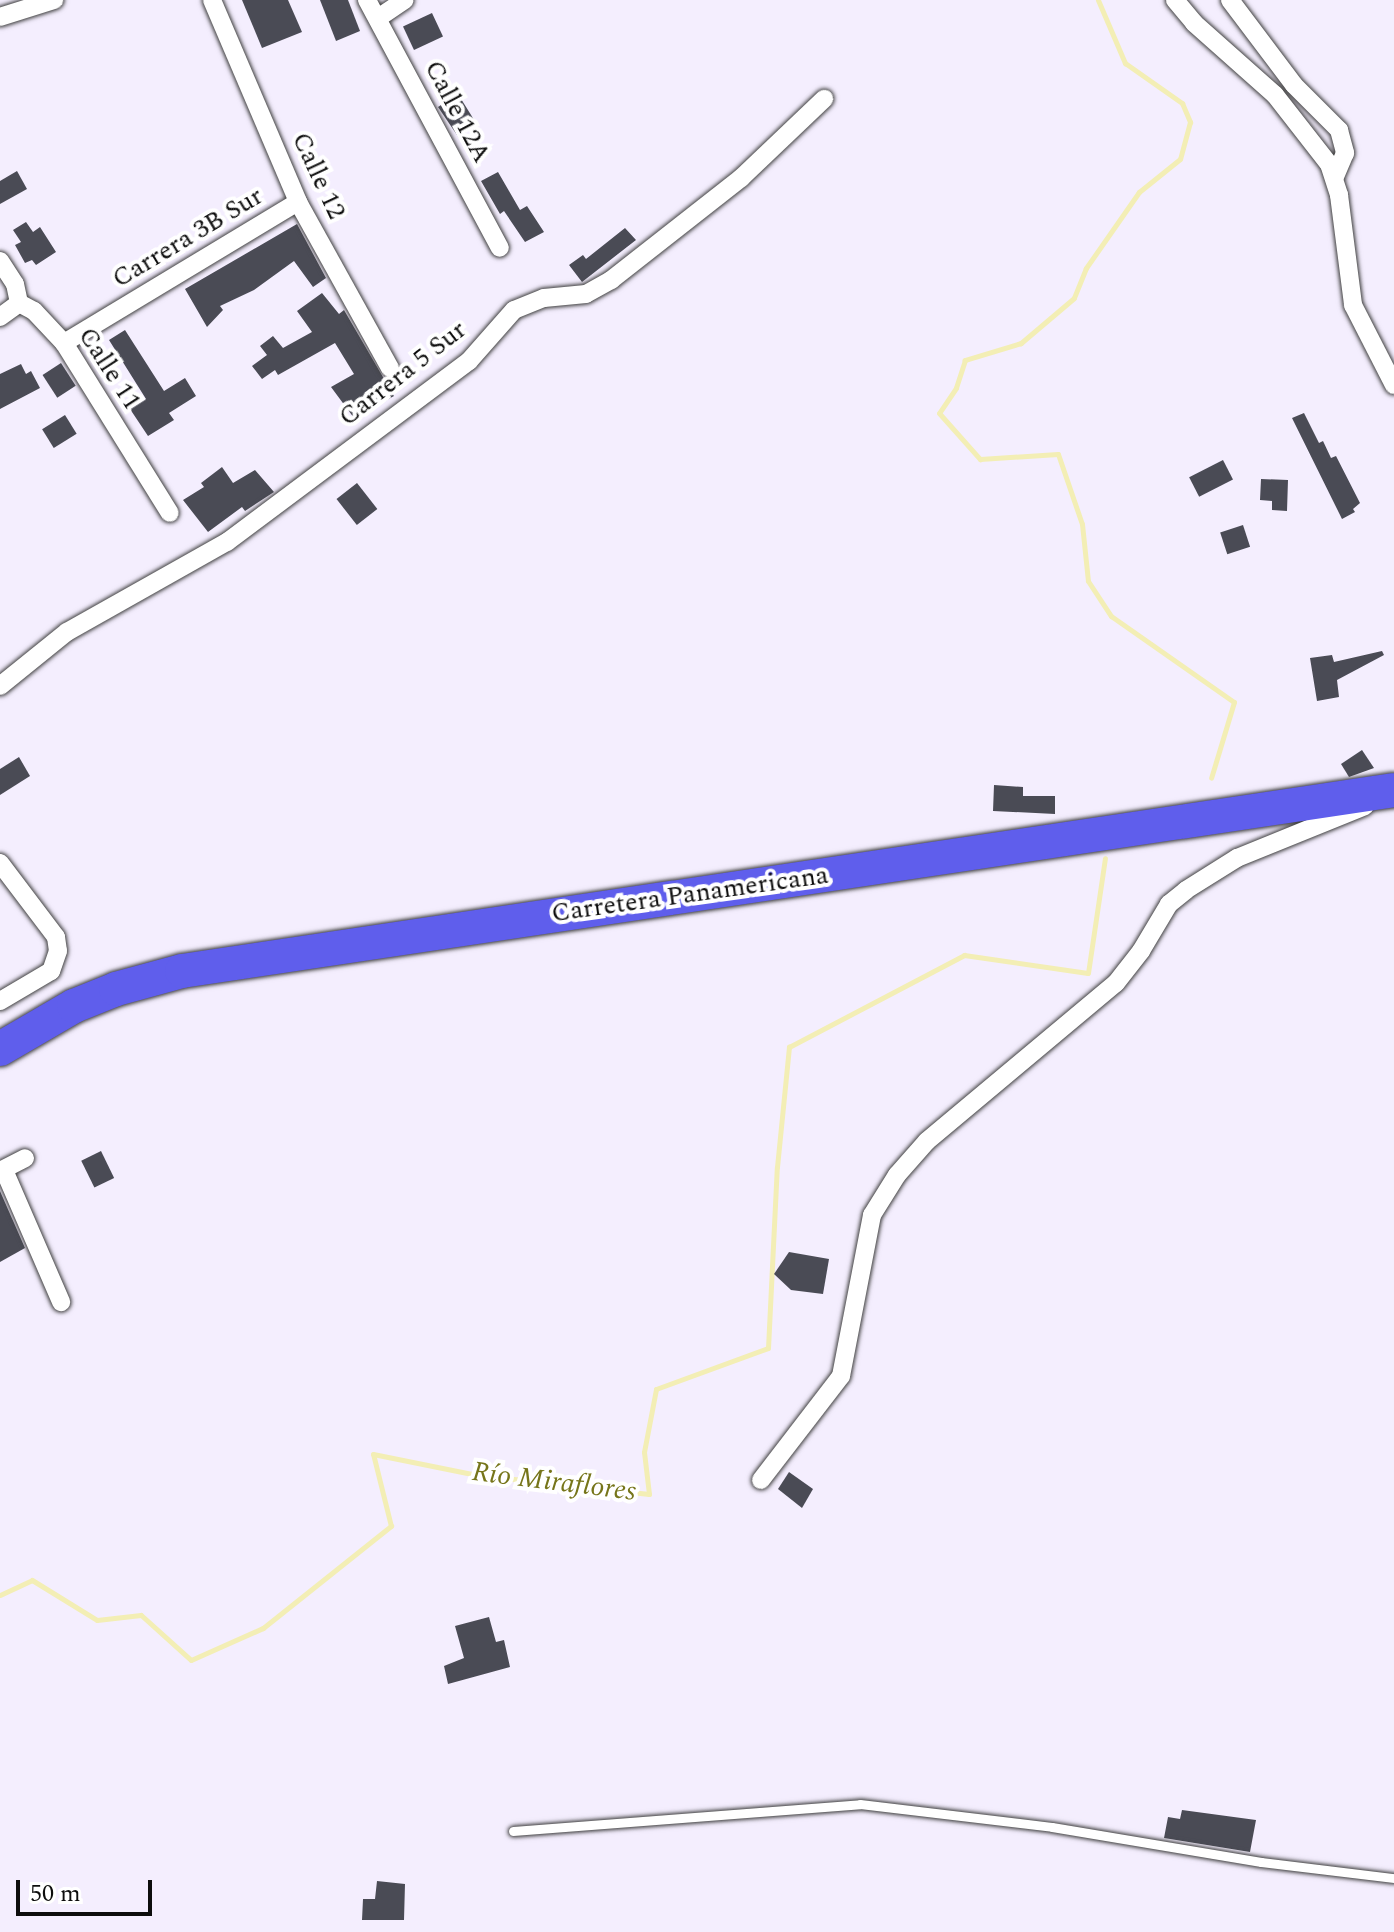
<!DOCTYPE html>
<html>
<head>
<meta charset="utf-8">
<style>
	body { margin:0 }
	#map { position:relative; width:1394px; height:1932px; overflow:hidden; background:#f4eefe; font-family:Spectral,serif }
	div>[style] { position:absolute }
	.stream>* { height:5px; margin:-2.5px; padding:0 2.5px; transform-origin:2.5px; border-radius:2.5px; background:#f3eeb5 }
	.building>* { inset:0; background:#4a4b55; transform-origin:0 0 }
	.roads { filter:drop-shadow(0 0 2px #404040) drop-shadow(0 0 2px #404040) }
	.lane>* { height:9px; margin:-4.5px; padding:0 4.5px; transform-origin:4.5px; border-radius:4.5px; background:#fff }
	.street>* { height:18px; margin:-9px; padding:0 9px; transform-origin:9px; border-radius:9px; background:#fff }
	.highway>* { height:34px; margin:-17px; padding:0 17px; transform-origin:17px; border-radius:17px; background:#5f5eec }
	span { translate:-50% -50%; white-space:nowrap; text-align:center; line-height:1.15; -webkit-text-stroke:8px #fff; paint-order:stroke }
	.street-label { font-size:26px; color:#0d0d0d }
	.water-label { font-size:28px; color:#76751a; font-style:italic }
	.scale { position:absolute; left:16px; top:1880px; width:136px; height:36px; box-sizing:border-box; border:4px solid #0d0d0d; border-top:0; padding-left:10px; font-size:24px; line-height:28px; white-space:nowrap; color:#0d0d0d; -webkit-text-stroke:6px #fff; paint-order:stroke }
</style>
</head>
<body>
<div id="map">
	<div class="stream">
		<i style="left:1098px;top:0;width:69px;rotate:66.8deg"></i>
		<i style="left:1125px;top:63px;width:70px;rotate:35.1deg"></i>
		<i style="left:1182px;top:103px;width:21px;rotate:67deg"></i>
		<i style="left:1190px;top:122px;width:38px;rotate:105deg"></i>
		<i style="left:1180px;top:159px;width:53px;rotate:141.2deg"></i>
		<i style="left:1139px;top:192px;width:93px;rotate:124.9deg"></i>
		<i style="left:1086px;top:268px;width:32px;rotate:112deg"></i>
		<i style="left:1074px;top:298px;width:70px;rotate:139.7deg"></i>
		<i style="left:1021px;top:343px;width:59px;rotate:163.1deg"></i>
		<i style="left:965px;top:360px;width:29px;rotate:108deg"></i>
		<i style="left:956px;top:388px;width:30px;rotate:124deg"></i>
		<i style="left:939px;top:413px;width:62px;rotate:48.3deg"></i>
		<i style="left:980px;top:459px;width:78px;rotate:-3.7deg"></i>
		<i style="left:1058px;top:454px;width:74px;rotate:71.1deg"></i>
		<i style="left:1082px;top:524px;width:57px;rotate:84deg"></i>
		<i style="left:1088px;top:581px;width:42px;rotate:56.7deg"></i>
		<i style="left:1111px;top:616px;width:150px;rotate:35deg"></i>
		<i style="left:1234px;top:702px;width:79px;rotate:106.8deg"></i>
		<i style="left:0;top:1595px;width:35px;rotate:-25deg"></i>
		<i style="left:32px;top:1580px;width:76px;rotate:31.6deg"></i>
		<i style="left:97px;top:1620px;width:44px;rotate:-6.5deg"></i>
		<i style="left:141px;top:1615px;width:67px;rotate:42deg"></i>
		<i style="left:191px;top:1660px;width:79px;rotate:-24deg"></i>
		<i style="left:263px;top:1628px;width:164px;rotate:-38.6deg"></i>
		<i style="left:391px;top:1526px;width:74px;rotate:-104deg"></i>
		<i style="left:373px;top:1454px;width:106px;rotate:11.4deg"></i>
		<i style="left:477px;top:1475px;width:173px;rotate:6.3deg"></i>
		<i style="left:649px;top:1494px;width:42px;rotate:-96.8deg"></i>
		<i style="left:644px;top:1452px;width:64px;rotate:-79.2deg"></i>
		<i style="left:656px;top:1389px;width:119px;rotate:-20.1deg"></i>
		<i style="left:768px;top:1348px;width:181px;rotate:-87.2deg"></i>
		<i style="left:777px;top:1167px;width:121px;rotate:-84.3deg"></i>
		<i style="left:789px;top:1047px;width:198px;rotate:-27.7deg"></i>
		<i style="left:964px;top:955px;width:125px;rotate:8.3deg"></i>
		<i style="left:1088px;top:973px;width:116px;rotate:-81.6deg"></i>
	</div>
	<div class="building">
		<i style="clip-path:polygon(242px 0,288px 0,302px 32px,262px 48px)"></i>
		<i style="clip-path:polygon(320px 0,348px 0,360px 31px,336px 41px)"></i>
		<i style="left:432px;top:13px;width:26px;height:32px;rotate:65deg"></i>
		<i style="clip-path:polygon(458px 94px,476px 123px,459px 138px,438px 107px)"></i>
		<i style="clip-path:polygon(17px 171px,27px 189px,0 204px,0 181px)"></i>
		<i style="clip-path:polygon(498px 172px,520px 210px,527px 206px,544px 232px,525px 242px,504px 211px,500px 214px,481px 181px)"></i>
		<i style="clip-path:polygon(26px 222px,33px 232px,40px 227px,56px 252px,36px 265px,32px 260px,25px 263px,15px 245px,21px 242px,13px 230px)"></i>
		<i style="clip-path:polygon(297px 224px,326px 278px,313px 287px,294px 261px,254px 290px,220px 306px,223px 310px,207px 327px,185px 289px)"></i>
		<i style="clip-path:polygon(625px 228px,636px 240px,582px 282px,569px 265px,583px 255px,586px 259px)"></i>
		<i style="clip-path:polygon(322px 293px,339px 314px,344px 310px,394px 396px,354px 418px,331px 387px,354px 374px,335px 343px,278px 375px,275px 370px,262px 379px,252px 366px,267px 355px,260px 346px,273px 336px,283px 348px,312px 332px,297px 311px)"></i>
		<i style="clip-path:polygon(125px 330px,164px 391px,185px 378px,196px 396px,169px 413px,174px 420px,148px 436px,130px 409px,146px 399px,109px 340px)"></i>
		<i style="left:61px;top:363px;width:27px;height:22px;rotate:57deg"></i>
		<i style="clip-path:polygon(21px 364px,26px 374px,31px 371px,40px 388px,0 409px,0 374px)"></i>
		<i style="clip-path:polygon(1304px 413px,1319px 443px,1323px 441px,1331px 458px,1336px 456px,1360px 503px,1353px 509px,1355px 512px,1342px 519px,1292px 418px)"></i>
		<i style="left:65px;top:415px;width:22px;height:27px;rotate:58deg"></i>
		<i style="left:1223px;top:460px;width:22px;height:38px;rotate:63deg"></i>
		<i style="clip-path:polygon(222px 467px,233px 483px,255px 470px,274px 492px,245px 511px,242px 507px,208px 532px,183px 500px,204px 487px,201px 483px)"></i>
		<i style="clip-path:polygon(1261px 479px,1288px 480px,1287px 511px,1272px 510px,1272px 501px,1260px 500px)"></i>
		<i style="left:357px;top:483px;width:33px;height:26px;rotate:52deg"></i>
		<i style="left:1243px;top:525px;width:23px;height:24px;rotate:72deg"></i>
		<i style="clip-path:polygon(1382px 651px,1384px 655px,1337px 680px,1339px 697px,1317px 701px,1310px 658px,1332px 655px,1334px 662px)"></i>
		<i style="clip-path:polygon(1362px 750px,1374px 768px,1349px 777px,1341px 764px)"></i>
		<i style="clip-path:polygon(19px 757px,30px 776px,0 795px,0 769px)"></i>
		<i style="clip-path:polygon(994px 785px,1023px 787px,1023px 796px,1055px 796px,1055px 814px,993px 811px)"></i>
		<i style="left:101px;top:1151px;width:30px;height:22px;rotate:64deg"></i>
		<i style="clip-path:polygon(0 1191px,25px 1248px,0 1262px)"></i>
		<i style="clip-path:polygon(789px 1252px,829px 1259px,823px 1294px,791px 1290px,774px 1274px)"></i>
		<i style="clip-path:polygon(789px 1472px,813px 1489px,802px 1508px,778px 1489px)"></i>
		<i style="clip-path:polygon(489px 1617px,496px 1642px,504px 1640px,510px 1667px,448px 1684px,444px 1666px,464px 1658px,455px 1626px)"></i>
		<i style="clip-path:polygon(1182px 1810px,1256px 1820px,1250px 1852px,1164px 1838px,1168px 1817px,1180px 1819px)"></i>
		<i style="clip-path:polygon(377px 1881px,405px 1884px,404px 1920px,362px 1920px,363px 1899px,375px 1899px)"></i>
	</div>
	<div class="roads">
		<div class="lane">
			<i style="left:513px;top:1831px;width:348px;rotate:-4.4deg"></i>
			<i style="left:860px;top:1804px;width:193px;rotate:6.8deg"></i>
			<i style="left:1052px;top:1827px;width:212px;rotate:9.5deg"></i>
			<i style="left:1261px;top:1862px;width:134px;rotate:6.9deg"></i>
		</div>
		<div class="street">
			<i style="left:212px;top:0;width:220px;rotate:66.9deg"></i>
			<i style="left:298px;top:202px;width:190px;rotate:61deg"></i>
			<i style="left:367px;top:0;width:281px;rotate:61.8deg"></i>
			<i style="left:1175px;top:0;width:30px;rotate:50deg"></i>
			<i style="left:1194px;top:23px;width:108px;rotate:41.6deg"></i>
			<i style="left:1275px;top:95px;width:88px;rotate:52deg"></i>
			<i style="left:1329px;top:164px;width:33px;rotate:72deg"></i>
			<i style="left:1339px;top:195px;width:111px;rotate:82.7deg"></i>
			<i style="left:1353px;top:305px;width:90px;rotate:62.9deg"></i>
			<i style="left:1230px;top:0;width:106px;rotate:53deg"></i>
			<i style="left:1294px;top:85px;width:64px;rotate:45deg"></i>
			<i style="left:1339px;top:130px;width:24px;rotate:75deg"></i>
			<i style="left:1345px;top:153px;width:25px;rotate:113deg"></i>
			<i style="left:0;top:17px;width:57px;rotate:-17.5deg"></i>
			<i style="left:378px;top:18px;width:32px;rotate:-34deg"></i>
			<i style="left:0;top:261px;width:27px;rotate:57deg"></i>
			<i style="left:15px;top:284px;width:19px;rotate:78deg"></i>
			<i style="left:19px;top:303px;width:17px;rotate:28deg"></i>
			<i style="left:34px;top:311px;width:44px;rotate:46.8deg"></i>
			<i style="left:64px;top:343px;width:200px;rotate:58.1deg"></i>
			<i style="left:0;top:317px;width:24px;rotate:-36deg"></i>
			<i style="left:64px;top:343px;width:273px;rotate:-31.1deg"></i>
			<i style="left:0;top:686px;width:86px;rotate:-38.9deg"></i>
			<i style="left:67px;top:632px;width:184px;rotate:-29.4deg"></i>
			<i style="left:227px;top:542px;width:302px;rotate:-36.8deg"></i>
			<i style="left:469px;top:361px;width:68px;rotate:-48.6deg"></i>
			<i style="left:514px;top:310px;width:32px;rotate:-22deg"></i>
			<i style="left:544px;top:298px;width:42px;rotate:-5.4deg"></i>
			<i style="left:586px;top:294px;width:29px;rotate:-29deg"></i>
			<i style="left:611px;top:280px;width:165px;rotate:-38.1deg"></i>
			<i style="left:741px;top:178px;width:115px;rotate:-43.6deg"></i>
			<i style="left:0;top:863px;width:93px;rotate:52.9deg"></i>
			<i style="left:56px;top:937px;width:14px;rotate:82deg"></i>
			<i style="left:58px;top:951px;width:21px;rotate:109deg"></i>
			<i style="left:51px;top:971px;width:59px;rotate:149.5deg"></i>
			<i style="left:4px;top:1170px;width:144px;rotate:66.6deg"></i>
			<i style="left:0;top:1171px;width:28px;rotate:-27deg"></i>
			<i style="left:761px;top:1480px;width:131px;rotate:-52.4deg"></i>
			<i style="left:841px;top:1376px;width:164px;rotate:-79.1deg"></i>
			<i style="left:872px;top:1215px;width:47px;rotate:-58deg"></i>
			<i style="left:897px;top:1175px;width:45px;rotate:-48.6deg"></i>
			<i style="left:927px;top:1141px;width:246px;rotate:-39.9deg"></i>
			<i style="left:1116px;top:983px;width:41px;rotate:-52deg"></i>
			<i style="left:1141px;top:951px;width:55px;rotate:-59.2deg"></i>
			<i style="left:1169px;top:904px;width:22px;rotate:-39deg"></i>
			<i style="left:1186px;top:890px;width:60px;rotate:-32.1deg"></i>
			<i style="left:1237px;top:858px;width:138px;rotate:-22.1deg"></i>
		</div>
		<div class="highway">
			<i style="left:0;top:1049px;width:86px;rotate:-30.2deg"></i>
			<i style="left:74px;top:1006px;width:45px;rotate:-22deg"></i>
			<i style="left:116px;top:989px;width:68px;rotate:-15.3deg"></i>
			<i style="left:182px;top:971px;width:1225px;rotate:-8.49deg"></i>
		</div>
	</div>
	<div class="street-label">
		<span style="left:457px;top:112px;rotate:62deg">Calle 12A</span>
		<span style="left:318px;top:176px;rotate:65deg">Calle 12</span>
		<span style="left:188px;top:238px;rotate:-31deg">Carrera 3B Sur</span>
		<span style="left:109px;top:369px;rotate:57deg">Calle 11</span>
		<span style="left:403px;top:374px;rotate:-38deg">Carrera 5 Sur</span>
		<span style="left:690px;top:895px;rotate:-8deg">Carretera Panamericana</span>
	</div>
	<div class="water-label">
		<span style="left:554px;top:1482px;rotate:7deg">Río Miraflores</span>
	</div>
	<div class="scale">50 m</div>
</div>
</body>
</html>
